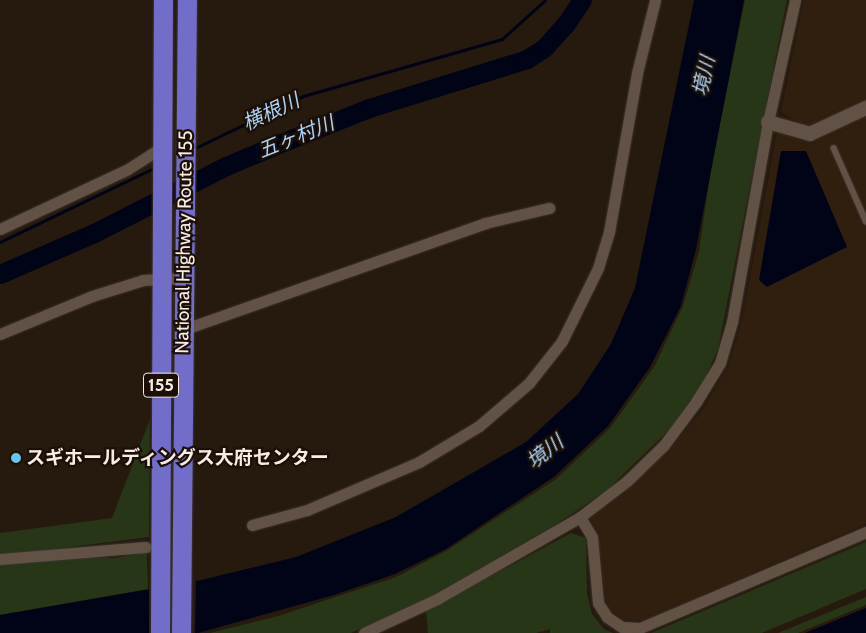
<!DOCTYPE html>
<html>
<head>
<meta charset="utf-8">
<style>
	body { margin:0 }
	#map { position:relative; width:866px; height:633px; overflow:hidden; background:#26190e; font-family:Cabin,"Noto Sans JP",sans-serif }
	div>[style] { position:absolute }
	.built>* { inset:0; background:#301e0e }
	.green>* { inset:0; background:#263617 }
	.water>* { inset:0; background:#000416 }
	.pier>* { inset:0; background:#26190e }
	.stream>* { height:3px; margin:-1.5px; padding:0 1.5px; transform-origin:1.5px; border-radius:1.5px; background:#000416 }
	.river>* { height:19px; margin:-9.5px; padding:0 9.5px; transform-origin:9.5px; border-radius:9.5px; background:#000416 }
	.roads { filter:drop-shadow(0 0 1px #3c332e) drop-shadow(0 0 1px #3c332e) }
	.service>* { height:5.5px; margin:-2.75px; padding:0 2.75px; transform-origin:2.75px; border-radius:2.75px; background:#615245 }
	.minor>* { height:11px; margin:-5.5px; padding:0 5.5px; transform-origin:5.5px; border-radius:5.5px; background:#615245 }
	.tertiary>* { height:14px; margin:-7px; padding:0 7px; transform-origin:7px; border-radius:7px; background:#615245 }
	.trunk>* { height:19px; margin:-9.5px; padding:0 9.5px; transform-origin:9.5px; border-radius:9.5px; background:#716dc8 }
	.dots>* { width:14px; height:14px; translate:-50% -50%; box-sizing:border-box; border:2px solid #1c0f06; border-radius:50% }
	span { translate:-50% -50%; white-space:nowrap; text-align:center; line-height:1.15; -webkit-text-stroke:4.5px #1c0f06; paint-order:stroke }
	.shield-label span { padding:1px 4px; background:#1c0f06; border:1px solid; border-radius:4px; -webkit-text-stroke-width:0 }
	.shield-label { font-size:18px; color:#f6ede6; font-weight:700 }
	.street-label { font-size:19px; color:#f6ede6 }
	.poi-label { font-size:19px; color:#f6ede6; font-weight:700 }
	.left { translate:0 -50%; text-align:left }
	.water-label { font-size:20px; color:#aad3f9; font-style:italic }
</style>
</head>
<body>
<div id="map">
	<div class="built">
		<i style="clip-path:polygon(804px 0,866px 0,866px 103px,813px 128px,798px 124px,781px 111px)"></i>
		<i style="clip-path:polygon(866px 116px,866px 524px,642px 621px,624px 620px,612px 612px,604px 600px,598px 535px,589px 517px,632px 485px,669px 449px,702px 411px,729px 364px,742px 320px,777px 132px,813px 144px,821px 137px)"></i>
	</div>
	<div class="green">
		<i style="clip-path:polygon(745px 0,787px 0,718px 349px,701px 387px,671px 428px,606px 491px,558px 523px,430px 597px,351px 633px,210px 633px,278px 616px,396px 577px,446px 551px,556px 479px,610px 428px,654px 367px,683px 306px,699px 251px,711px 168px)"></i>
		<i style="clip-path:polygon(150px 419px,149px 537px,0 556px,0 533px,112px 518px)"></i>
		<i style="clip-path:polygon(571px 533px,586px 538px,587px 593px,592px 614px,604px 629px,613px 633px,550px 633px,550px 629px,536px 633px,428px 633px,426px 611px)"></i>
		<i style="clip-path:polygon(866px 542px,866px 589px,762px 633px,651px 633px)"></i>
		<i style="clip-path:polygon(147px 552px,148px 589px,0 615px,0 563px,54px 556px,116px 558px)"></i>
		<i style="clip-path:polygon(866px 597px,866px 605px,798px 633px,778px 633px)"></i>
	</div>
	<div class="water">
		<i style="clip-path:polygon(694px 0,744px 0,696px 249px,681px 306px,650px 367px,608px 426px,555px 476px,446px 549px,395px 574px,334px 595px,198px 633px,0 633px,0 615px,197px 581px,296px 557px,396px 517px,526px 442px,578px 394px,611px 344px,635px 288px)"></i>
		<i style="clip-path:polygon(781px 151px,806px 151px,847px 247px,767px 287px,759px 280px)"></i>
		<i style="clip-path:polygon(866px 608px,866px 633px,805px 633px,861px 610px)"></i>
	</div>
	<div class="pier">
		<i style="clip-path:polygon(196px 578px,195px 633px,149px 633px,149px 586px)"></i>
	</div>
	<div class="stream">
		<i style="left:193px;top:149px;width:122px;rotate:-25.7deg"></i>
		<i style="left:303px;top:96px;width:207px;rotate:-16deg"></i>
		<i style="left:502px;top:39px;width:58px;rotate:-42.2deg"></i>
		<i style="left:0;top:242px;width:173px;rotate:-25.7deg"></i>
	</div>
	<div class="river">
		<i style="left:0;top:274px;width:103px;rotate:-23.6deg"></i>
		<i style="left:94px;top:233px;width:148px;rotate:-26.9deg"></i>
		<i style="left:226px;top:166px;width:49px;rotate:-22.9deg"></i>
		<i style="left:271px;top:147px;width:105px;rotate:-21.7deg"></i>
		<i style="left:369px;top:108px;width:165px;rotate:-17.2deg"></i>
		<i style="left:527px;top:59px;width:20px;rotate:-33deg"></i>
		<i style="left:544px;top:48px;width:31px;rotate:-48deg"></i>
		<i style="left:565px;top:25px;width:30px;rotate:-56deg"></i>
	</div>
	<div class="roads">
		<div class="service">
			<i style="left:834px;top:148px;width:80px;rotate:66.3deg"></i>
		</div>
		<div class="minor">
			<i style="left:0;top:229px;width:141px;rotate:-25.1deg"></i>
			<i style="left:128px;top:169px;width:40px;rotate:-32.9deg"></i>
			<i style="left:182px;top:330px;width:321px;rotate:-19.4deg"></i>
			<i style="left:485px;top:223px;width:66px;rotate:-13.2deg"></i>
			<i style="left:0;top:334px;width:100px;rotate:-22.4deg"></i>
			<i style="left:92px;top:296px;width:53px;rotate:-17.4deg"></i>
			<i style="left:143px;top:280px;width:40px;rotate:-2.9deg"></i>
			<i style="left:580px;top:517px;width:23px;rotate:59deg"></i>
			<i style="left:592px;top:537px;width:66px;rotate:84.8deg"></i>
			<i style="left:598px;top:603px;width:17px;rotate:57deg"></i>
			<i style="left:607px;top:617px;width:18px;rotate:34deg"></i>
			<i style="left:622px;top:627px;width:18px;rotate:3deg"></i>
			<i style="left:640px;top:628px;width:246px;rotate:-23deg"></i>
			<i style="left:252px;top:525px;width:57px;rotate:-15.3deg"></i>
			<i style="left:307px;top:510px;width:122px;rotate:-23.2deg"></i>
			<i style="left:419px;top:462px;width:70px;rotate:-31deg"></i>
			<i style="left:479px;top:426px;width:66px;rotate:-40.7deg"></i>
			<i style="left:529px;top:383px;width:53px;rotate:-51.8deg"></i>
			<i style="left:562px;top:341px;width:81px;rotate:-63.7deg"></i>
			<i style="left:598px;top:268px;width:38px;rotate:-73deg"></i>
			<i style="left:609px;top:232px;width:161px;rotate:-80deg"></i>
			<i style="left:637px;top:73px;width:75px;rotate:-76.1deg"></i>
			<i style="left:0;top:559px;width:146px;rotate:-4.7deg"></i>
			<i style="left:364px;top:633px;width:81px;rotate:-25deg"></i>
			<i style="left:437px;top:599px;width:165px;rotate:-29.8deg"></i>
			<i style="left:580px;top:517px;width:59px;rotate:-37.5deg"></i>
			<i style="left:627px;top:481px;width:52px;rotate:-44.2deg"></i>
			<i style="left:664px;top:445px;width:54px;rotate:-53.3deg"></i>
			<i style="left:696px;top:402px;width:46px;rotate:-58.4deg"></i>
			<i style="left:720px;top:363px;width:43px;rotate:-73.7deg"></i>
			<i style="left:732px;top:322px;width:203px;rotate:-79.8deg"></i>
			<i style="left:768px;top:122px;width:125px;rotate:-77.5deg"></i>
		</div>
		<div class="tertiary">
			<i style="left:768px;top:122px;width:44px;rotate:15.9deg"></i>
			<i style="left:810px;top:134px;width:62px;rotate:-24.9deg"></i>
		</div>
		<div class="trunk">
			<i style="left:160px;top:633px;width:633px;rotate:-89.73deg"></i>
			<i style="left:181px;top:633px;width:633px;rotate:-89.46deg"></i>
		</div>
	</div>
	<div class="dots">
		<i style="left:16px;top:458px;background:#66c4ef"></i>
	</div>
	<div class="shield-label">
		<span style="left:161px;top:385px">155</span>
	</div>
	<div class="street-label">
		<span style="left:184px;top:242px;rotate:-89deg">National Highway Route 155</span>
	</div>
	<div class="poi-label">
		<span class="left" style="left:26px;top:458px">スギホールディングス大府センター</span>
	</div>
	<div class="water-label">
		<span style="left:704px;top:76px;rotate:-78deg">境川</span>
		<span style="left:271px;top:112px;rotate:-25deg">横根川</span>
		<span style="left:296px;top:137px;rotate:-22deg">五ヶ村川</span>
		<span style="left:545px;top:452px;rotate:-38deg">境川</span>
	</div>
</div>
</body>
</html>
